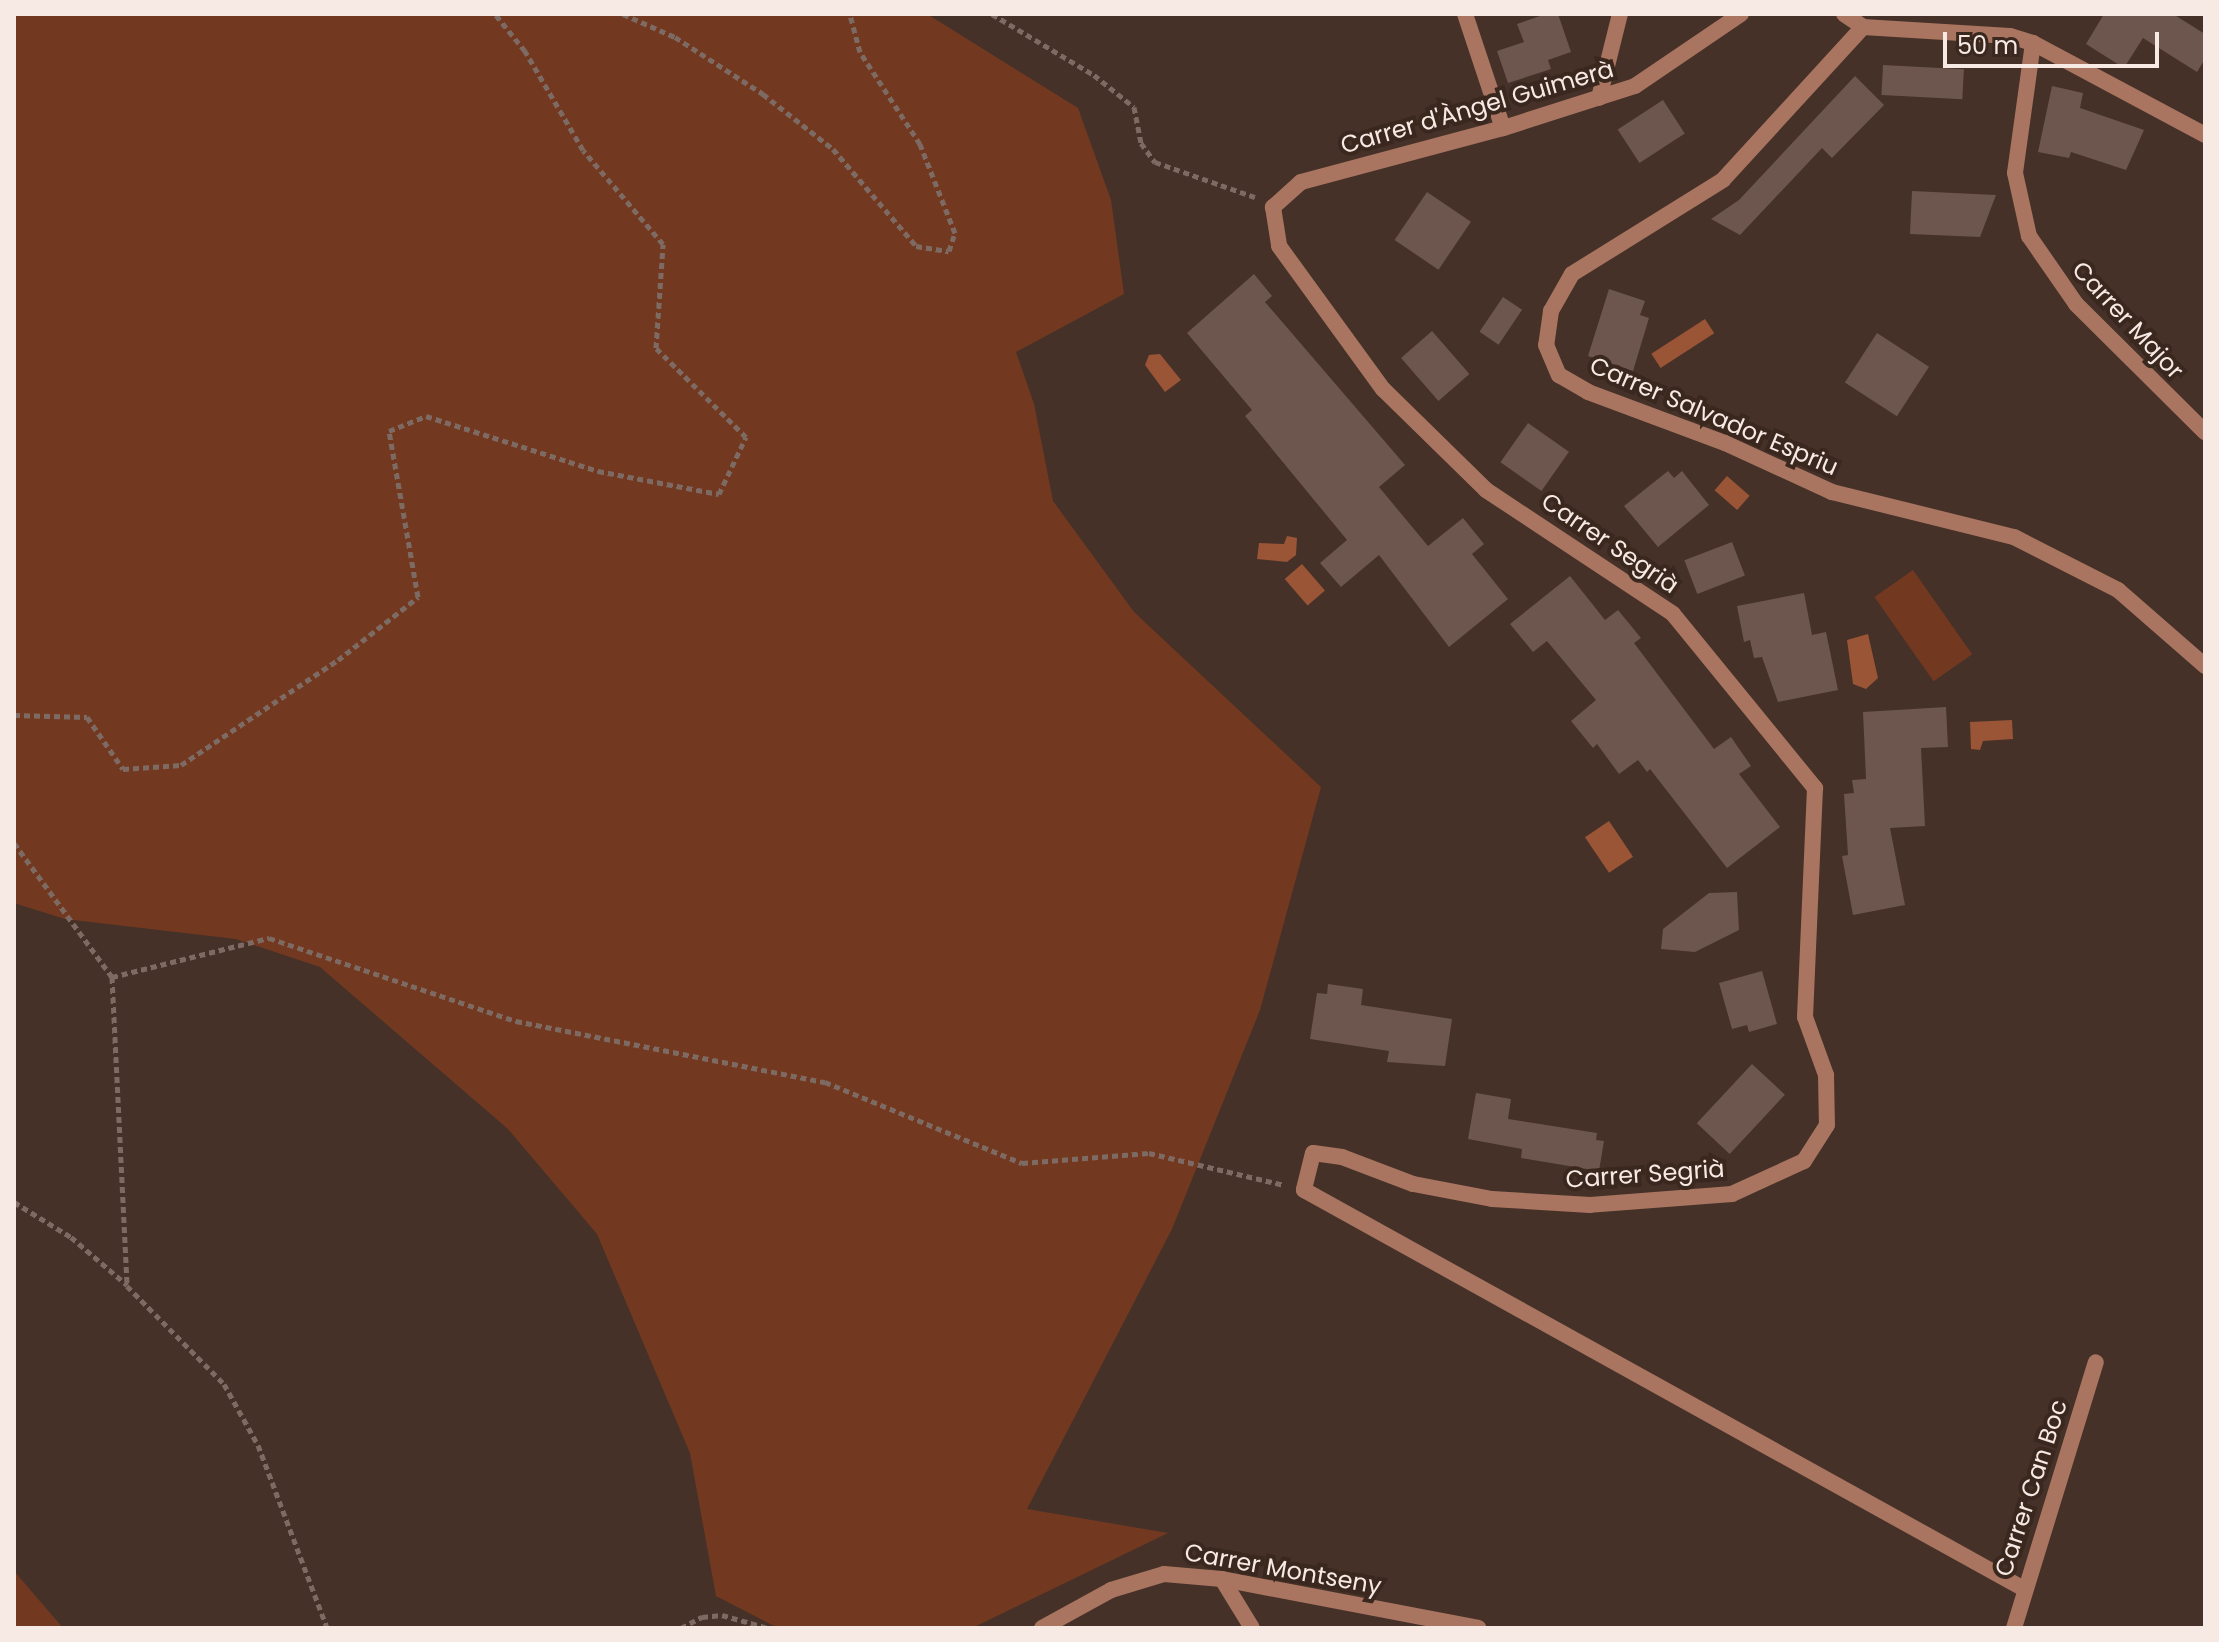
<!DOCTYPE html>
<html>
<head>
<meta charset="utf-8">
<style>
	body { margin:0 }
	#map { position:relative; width:2219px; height:1642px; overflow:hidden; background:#453128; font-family:Poppins,sans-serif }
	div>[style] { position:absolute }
	.green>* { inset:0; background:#733920; transform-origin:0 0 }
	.water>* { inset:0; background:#9a5436; transform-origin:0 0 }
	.building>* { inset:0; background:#6d564d; transform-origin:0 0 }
	.path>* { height:5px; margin-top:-2.5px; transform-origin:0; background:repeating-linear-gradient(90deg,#7d6a63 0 6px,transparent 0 10px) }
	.minor>* { height:16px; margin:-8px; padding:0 8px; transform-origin:8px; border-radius:8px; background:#a97560 }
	span { translate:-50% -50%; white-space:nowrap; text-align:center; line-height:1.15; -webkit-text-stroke:8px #3a271e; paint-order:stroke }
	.street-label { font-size:24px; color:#f7e9e4 }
	.frame { position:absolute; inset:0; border:16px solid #f7e9e4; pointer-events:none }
	.scale { position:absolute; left:1943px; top:32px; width:216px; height:36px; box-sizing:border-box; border:4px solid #f7e9e4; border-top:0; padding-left:10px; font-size:24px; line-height:28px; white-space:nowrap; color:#f7e9e4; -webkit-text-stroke:6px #3a271e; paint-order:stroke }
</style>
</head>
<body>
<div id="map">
	<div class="green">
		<i style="clip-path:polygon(14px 14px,927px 14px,1078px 108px,1111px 200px,1124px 294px,1016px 352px,1034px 404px,1053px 501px,1134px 612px,1321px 787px,1260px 1010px,1172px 1229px,1027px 1509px,1168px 1533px,972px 1628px,778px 1628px,716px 1596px,690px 1453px,597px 1234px,508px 1129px,320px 967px,236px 939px,65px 919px,14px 903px)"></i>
		<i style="left:1913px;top:570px;width:103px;height:47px;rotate:55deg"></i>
		<i style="clip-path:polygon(14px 1571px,63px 1628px,14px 1628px)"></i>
	</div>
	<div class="water">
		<i style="left:1705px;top:319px;width:17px;height:64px;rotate:57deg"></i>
		<i style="clip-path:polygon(1160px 354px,1181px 380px,1165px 392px,1145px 365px,1149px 355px)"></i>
		<i style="left:1727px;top:476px;width:30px;height:19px;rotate:41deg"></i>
		<i style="clip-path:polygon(1287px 536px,1297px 538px,1296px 555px,1287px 562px,1257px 559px,1259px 543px,1284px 544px)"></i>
		<i style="left:1302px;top:564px;width:35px;height:23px;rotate:49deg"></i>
		<i style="clip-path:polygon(1868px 634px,1878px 678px,1866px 689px,1853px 684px,1847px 640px)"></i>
		<i style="clip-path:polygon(2012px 720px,2013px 739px,1983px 741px,1980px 750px,1971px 749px,1970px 722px)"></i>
		<i style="left:1609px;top:821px;width:43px;height:29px;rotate:56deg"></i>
	</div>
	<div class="building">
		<i style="clip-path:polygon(1546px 14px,1558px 14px,1571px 52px,1548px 60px,1551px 69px,1508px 83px,1497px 51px,1524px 42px,1517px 24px)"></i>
		<i style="clip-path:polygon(2104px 14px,2173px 14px,2205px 34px,2205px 59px,2197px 72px,2143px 38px,2124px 68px,2086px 44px)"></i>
		<i style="left:1883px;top:65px;width:81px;height:30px;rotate:3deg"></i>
		<i style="clip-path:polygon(1855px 76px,1884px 105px,1832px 158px,1822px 148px,1740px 235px,1711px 219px,1739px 200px)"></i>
		<i style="clip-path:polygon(2052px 86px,2083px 93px,2080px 108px,2144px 130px,2126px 170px,2071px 152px,2069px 158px,2038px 152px)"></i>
		<i style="left:1663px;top:100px;width:40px;height:54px;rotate:57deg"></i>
		<i style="clip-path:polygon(1912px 191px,1996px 195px,1980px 237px,1910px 234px)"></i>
		<i style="left:1427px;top:192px;width:53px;height:58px;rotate:34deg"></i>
		<i style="clip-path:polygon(1254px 274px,1272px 296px,1265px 302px,1405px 465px,1379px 487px,1428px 546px,1463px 518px,1484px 544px,1472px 554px,1508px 599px,1449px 647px,1379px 555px,1341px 587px,1320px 563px,1347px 540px,1245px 416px,1252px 410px,1187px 333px)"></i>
		<i style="clip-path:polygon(1609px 289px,1645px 301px,1640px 315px,1649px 318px,1633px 371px,1588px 356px)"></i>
		<i style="left:1503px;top:297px;width:23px;height:42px;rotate:34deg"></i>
		<i style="left:1432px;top:331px;width:57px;height:41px;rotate:49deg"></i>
		<i style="left:1877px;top:333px;width:62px;height:59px;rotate:33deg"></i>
		<i style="left:1528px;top:423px;width:50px;height:48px;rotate:35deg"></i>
		<i style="clip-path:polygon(1668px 471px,1674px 478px,1682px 471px,1709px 505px,1658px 547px,1624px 506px)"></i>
		<i style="left:1732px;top:542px;width:36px;height:51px;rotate:69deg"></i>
		<i style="clip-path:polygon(1570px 576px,1605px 620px,1618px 610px,1641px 638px,1634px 643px,1714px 749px,1731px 737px,1751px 766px,1739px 774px,1780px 827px,1727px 868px,1650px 769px,1647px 772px,1638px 760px,1619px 774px,1597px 744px,1593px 748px,1571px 721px,1596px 700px,1547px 641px,1533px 652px,1510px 624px)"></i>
		<i style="clip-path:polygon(1804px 593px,1812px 635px,1826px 632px,1838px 690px,1778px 702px,1762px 657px,1754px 658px,1750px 640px,1744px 642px,1737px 606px)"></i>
		<i style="clip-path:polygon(1946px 707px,1948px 747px,1921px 748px,1925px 826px,1890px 828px,1905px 905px,1853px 915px,1842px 856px,1848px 855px,1844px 794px,1854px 793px,1852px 780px,1866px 779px,1863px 712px)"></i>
		<i style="clip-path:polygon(1737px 892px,1739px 930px,1695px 952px,1661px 949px,1663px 929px,1709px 893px)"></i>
		<i style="clip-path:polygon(1762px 971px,1777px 1024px,1749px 1032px,1747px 1025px,1732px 1029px,1719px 983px)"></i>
		<i style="clip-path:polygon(1328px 984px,1363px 989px,1361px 1005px,1452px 1019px,1445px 1066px,1387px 1062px,1389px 1051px,1310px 1039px,1317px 993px,1327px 994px)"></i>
		<i style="left:1752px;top:1064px;width:45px;height:81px;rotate:43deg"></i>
		<i style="clip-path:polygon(1476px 1093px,1511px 1099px,1508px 1119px,1597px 1133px,1596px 1140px,1604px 1141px,1599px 1171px,1521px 1158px,1522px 1149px,1468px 1139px)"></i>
	</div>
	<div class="path">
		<i style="left:623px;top:14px;width:57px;rotate:23.9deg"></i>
		<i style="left:675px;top:37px;width:105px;rotate:32.9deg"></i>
		<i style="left:763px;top:94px;width:89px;rotate:38.2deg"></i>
		<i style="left:833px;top:149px;width:128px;rotate:49.4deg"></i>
		<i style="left:916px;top:246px;width:33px;rotate:9deg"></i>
		<i style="left:949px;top:251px;width:19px;rotate:-72deg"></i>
		<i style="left:955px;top:233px;width:96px;rotate:-111.5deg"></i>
		<i style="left:920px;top:144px;width:110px;rotate:-123.1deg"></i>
		<i style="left:860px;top:52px;width:39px;rotate:-105deg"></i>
		<i style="left:992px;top:14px;width:119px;rotate:30.9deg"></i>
		<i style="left:1094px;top:75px;width:51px;rotate:38.7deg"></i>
		<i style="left:1134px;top:107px;width:37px;rotate:79deg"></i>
		<i style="left:1141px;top:143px;width:24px;rotate:54deg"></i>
		<i style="left:1155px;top:162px;width:106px;rotate:19.3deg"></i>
		<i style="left:14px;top:715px;width:73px;rotate:1.6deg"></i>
		<i style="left:87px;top:717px;width:63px;rotate:55.3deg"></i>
		<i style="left:123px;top:769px;width:58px;rotate:-3.9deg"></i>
		<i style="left:181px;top:765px;width:189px;rotate:-33.8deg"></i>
		<i style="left:338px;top:660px;width:102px;rotate:-38.2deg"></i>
		<i style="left:418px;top:597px;width:169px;rotate:-99.9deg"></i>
		<i style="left:389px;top:431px;width:40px;rotate:-22deg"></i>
		<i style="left:426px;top:416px;width:181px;rotate:17.7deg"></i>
		<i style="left:598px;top:471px;width:123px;rotate:10.8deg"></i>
		<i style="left:719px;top:494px;width:63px;rotate:-64.7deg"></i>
		<i style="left:746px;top:437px;width:127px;rotate:-135.3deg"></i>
		<i style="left:656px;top:348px;width:104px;rotate:-86.1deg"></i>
		<i style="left:663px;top:244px;width:123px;rotate:-130.4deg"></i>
		<i style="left:583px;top:150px;width:115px;rotate:-120.4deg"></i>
		<i style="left:525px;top:51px;width:48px;rotate:-129deg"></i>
		<i style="left:14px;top:843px;width:166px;rotate:53.8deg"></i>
		<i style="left:112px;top:977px;width:162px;rotate:-14deg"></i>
		<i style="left:269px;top:938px;width:261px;rotate:18.6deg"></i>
		<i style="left:516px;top:1021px;width:315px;rotate:11.2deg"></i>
		<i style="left:825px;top:1082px;width:213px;rotate:22.4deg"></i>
		<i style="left:1022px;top:1163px;width:127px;rotate:-4.5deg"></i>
		<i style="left:1149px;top:1153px;width:139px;rotate:13.3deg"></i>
		<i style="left:112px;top:977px;width:309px;rotate:87.2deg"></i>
		<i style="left:127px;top:1286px;width:138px;rotate:45.3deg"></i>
		<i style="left:224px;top:1384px;width:70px;rotate:60.9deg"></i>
		<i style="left:258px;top:1445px;width:196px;rotate:69.3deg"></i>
		<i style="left:14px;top:1202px;width:67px;rotate:31.6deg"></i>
		<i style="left:71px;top:1237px;width:74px;rotate:40.6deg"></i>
		<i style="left:681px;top:1628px;width:24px;rotate:-28deg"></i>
		<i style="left:702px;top:1617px;width:20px;rotate:-6deg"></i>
		<i style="left:722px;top:1615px;width:48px;rotate:15.8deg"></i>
	</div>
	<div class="minor">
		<i style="left:1465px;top:14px;width:120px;rotate:71.6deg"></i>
		<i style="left:1741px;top:14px;width:128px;rotate:145.8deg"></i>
		<i style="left:1635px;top:86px;width:139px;rotate:162.3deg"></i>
		<i style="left:1503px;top:128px;width:209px;rotate:165deg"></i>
		<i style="left:1301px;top:182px;width:38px;rotate:138deg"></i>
		<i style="left:1273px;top:207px;width:39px;rotate:81deg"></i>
		<i style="left:1279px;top:246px;width:177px;rotate:54deg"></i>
		<i style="left:1383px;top:389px;width:144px;rotate:44.4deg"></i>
		<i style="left:1486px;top:490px;width:224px;rotate:33.5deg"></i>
		<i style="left:1673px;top:614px;width:225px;rotate:50.8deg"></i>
		<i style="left:1815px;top:788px;width:229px;rotate:92.5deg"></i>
		<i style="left:1805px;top:1017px;width:62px;rotate:70.1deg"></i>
		<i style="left:1826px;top:1075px;width:50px;rotate:88.9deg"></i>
		<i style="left:1827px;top:1125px;width:43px;rotate:122.6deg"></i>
		<i style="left:1804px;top:1161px;width:79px;rotate:155.4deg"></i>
		<i style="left:1732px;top:1194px;width:142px;rotate:175.6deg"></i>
		<i style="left:1590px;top:1205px;width:98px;rotate:-176.5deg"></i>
		<i style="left:1492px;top:1199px;width:80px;rotate:-169.2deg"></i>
		<i style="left:1413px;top:1184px;width:76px;rotate:-159.2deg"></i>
		<i style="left:1342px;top:1157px;width:29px;rotate:-172deg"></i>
		<i style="left:1313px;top:1153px;width:38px;rotate:104deg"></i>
		<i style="left:1304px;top:1190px;width:823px;rotate:28.99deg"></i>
		<i style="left:1844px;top:14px;width:23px;rotate:34deg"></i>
		<i style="left:1863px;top:27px;width:147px;rotate:3.5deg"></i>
		<i style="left:2010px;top:36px;width:24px;rotate:17deg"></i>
		<i style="left:2033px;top:43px;width:195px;rotate:28.1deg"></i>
		<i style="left:1863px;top:27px;width:207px;rotate:132.5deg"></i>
		<i style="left:1723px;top:180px;width:178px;rotate:148.1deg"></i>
		<i style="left:1572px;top:274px;width:43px;rotate:119.6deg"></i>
		<i style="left:1551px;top:311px;width:34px;rotate:98deg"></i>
		<i style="left:1546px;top:345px;width:33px;rotate:67deg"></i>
		<i style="left:1559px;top:375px;width:34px;rotate:30deg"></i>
		<i style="left:1588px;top:392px;width:146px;rotate:20.4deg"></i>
		<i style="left:1725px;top:443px;width:118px;rotate:24.6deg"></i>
		<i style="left:1832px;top:492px;width:187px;rotate:13.9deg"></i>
		<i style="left:2014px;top:537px;width:117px;rotate:27deg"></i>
		<i style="left:2118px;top:590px;width:116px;rotate:41.1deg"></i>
		<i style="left:2033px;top:43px;width:131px;rotate:97.9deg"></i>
		<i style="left:2015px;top:173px;width:65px;rotate:77.5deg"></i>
		<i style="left:2029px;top:236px;width:83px;rotate:55.3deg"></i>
		<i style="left:2076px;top:304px;width:182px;rotate:44.8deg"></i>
		<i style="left:1599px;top:98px;width:87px;rotate:-76deg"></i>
		<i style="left:1222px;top:1579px;width:57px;rotate:58.5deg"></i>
		<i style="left:1042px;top:1628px;width:79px;rotate:-28.8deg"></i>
		<i style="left:1111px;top:1590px;width:55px;rotate:-16.8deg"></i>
		<i style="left:1164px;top:1574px;width:58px;rotate:4.9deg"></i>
		<i style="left:1222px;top:1579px;width:261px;rotate:10.8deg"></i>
		<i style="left:2014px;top:1628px;width:278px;rotate:-72.9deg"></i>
	</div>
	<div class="street-label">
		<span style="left:1477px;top:107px;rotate:-16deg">Carrer d'Àngel Guimerà</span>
		<span style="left:2128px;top:320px;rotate:47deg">Carrer Major</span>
		<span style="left:1714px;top:416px;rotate:23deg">Carrer Salvador Espriu</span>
		<span style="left:1610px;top:543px;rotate:34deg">Carrer Segrià</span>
		<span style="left:1645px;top:1174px;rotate:-4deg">Carrer Segrià</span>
		<span style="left:2031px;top:1488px;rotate:-72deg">Carrer Can Boc</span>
		<span style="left:1283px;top:1569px;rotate:10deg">Carrer Montseny</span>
	</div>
	<div class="frame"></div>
	<div class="scale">50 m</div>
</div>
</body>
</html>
